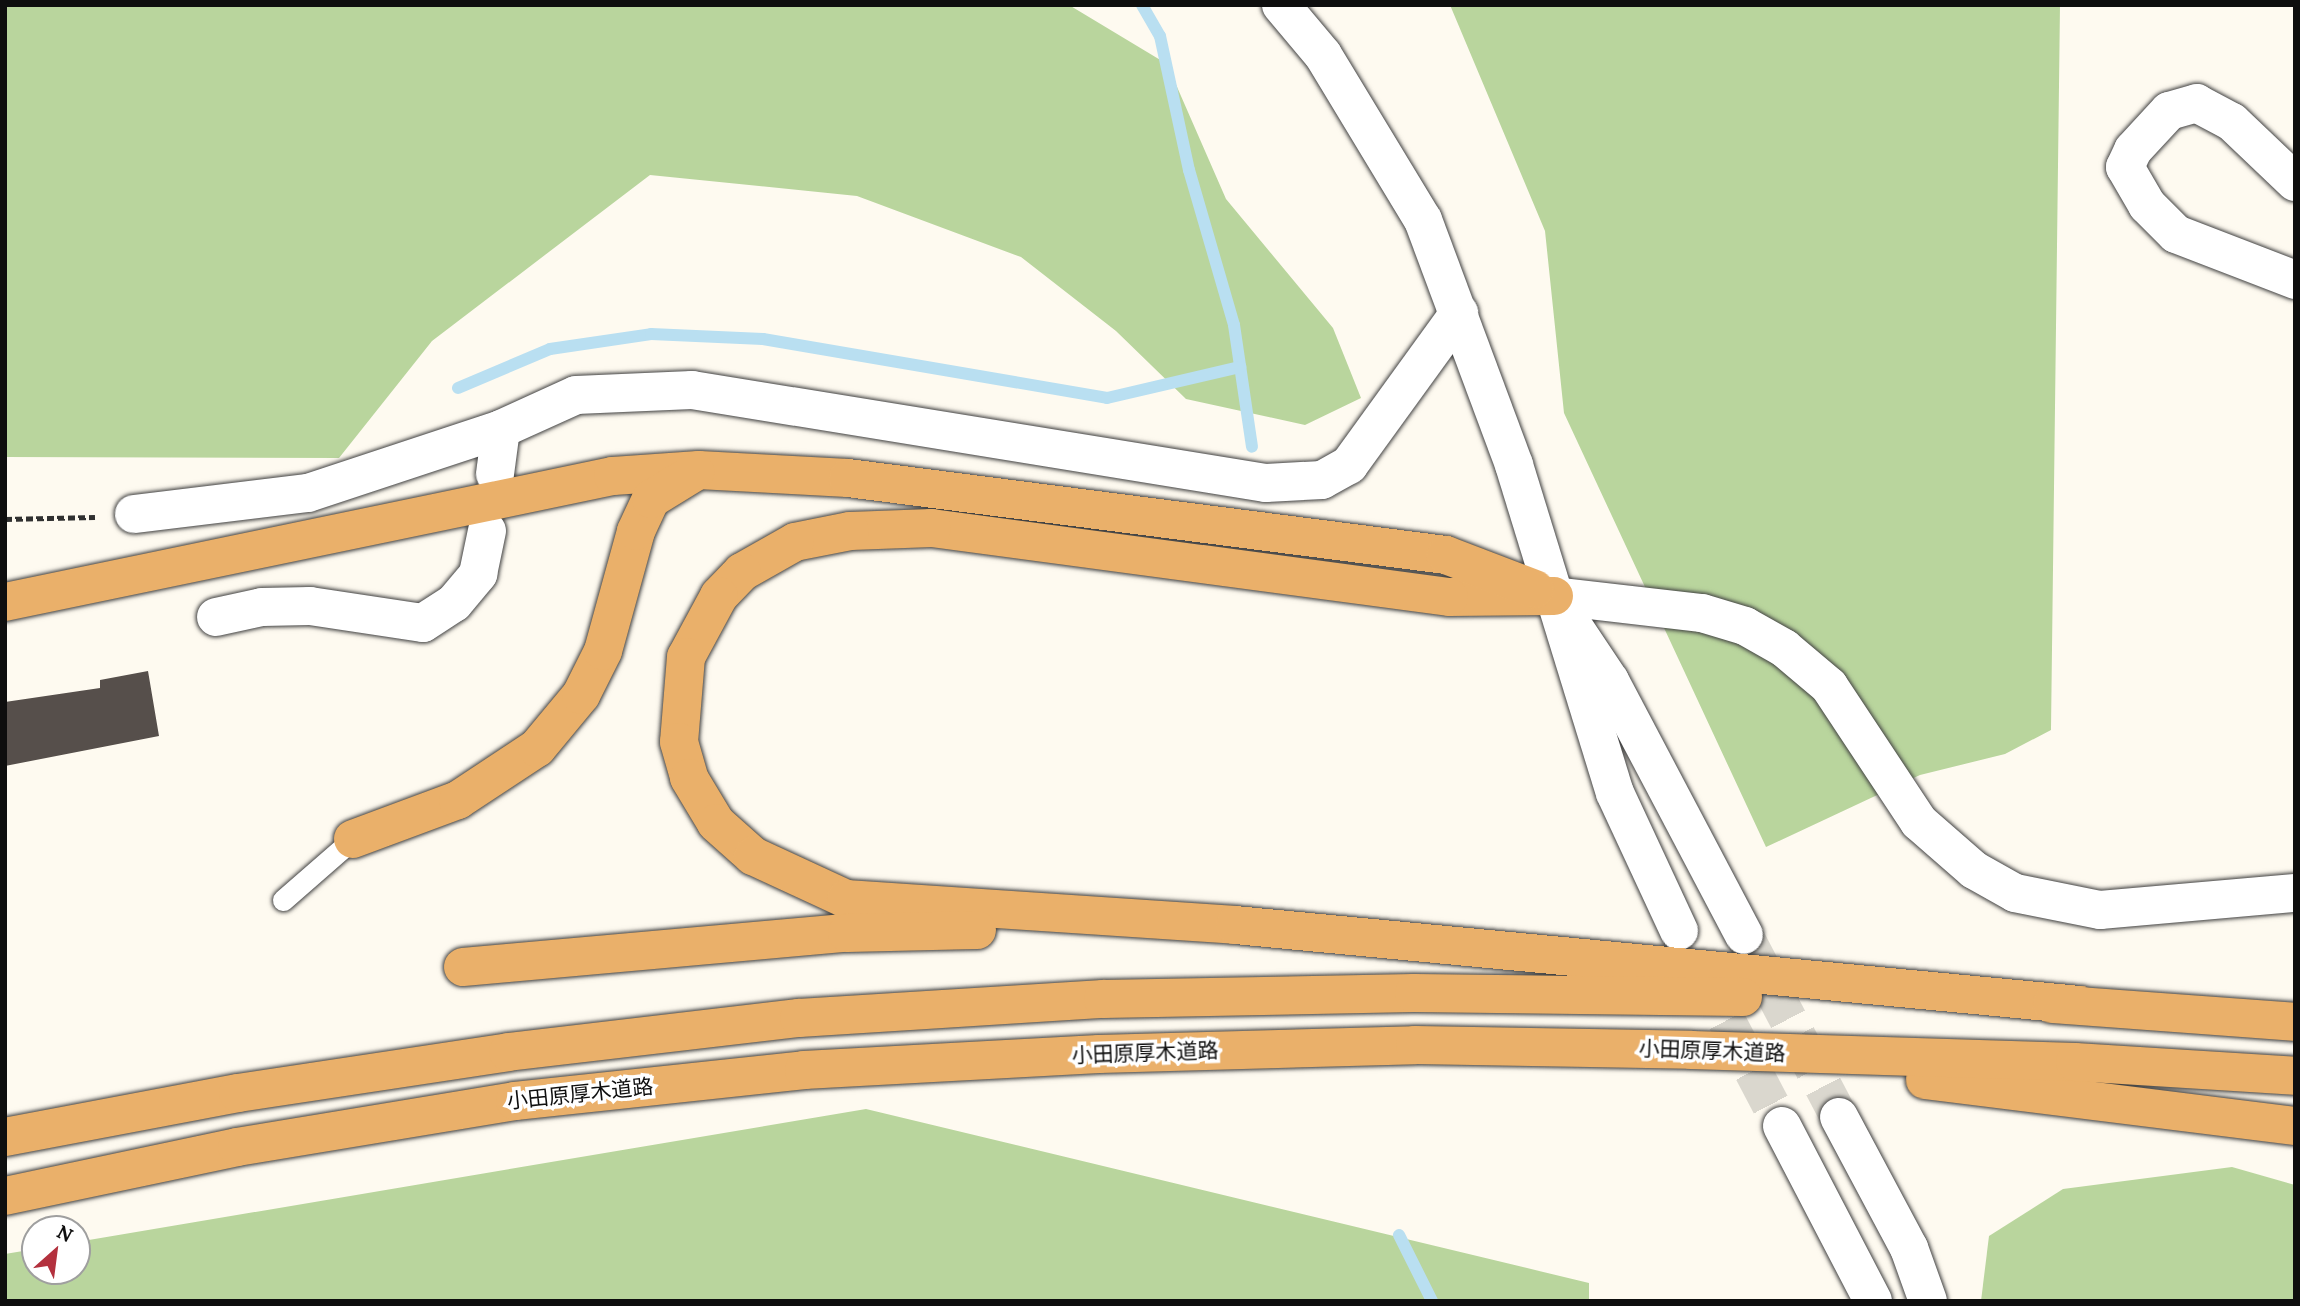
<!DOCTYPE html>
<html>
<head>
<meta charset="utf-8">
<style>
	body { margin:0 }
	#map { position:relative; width:2300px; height:1306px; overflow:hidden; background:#fefaf0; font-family:Lora,"Noto Sans JP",serif }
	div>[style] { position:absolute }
	.forest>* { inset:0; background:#b9d59d }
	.stream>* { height:12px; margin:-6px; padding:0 6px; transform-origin:6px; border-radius:6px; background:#b9dff1 }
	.building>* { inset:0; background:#564f4b }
	.tertiary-tunnel>* { height:38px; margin-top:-19px; transform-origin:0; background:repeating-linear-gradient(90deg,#dad7ce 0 38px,transparent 0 57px) }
	.path>* { height:4.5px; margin-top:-2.25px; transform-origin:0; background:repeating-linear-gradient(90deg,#303030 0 7px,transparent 0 10.5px) }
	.roads { filter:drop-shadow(0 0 2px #414141) drop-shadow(0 0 2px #414141) }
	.service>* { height:21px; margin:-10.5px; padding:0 10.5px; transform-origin:10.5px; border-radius:10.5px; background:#fff }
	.minor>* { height:38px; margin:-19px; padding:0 19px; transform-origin:19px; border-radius:19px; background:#fff }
	.tertiary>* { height:38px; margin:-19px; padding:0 19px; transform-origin:19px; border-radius:19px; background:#fff }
	.trunk>* { height:38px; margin:-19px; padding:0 19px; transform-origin:19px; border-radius:19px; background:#eab06a }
	span { translate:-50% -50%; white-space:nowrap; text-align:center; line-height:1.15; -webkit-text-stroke:7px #fff; paint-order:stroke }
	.street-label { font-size:21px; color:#0e0e0e }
	.frame { position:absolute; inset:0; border:7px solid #0e0e0e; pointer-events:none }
	.north { position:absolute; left:21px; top:1215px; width:70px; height:70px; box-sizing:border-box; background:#fff; border:2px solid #9f9f9f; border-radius:50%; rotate:28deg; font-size:19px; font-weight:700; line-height:28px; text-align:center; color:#0e0e0e }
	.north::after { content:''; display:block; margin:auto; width:24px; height:32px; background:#b3313e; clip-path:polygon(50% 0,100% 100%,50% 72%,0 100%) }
</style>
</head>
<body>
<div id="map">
	<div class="forest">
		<i style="clip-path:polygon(5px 5px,1069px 5px,1167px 64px,1226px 199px,1333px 328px,1361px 398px,1305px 425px,1186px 399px,1116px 331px,1021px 257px,857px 196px,650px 175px,432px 341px,339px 458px,5px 457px)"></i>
		<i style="clip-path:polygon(1450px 5px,2060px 5px,2051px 730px,2005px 754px,1920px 775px,1766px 847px,1564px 413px,1545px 231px)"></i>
		<i style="clip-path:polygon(866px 1109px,1589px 1283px,1589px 1301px,5px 1301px,5px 1254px,35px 1249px,35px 1271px,77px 1271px,77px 1242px)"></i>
		<i style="clip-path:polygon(2232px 1167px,2295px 1185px,2295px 1301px,1981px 1301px,1989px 1236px,2063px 1189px)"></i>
	</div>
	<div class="stream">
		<i style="left:1142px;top:5px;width:36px;rotate:60deg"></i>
		<i style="left:1160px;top:36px;width:137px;rotate:77.8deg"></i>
		<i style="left:1189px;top:170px;width:161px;rotate:73.8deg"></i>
		<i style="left:1234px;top:325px;width:123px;rotate:81.6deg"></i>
		<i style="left:458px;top:388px;width:100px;rotate:-23deg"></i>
		<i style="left:550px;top:349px;width:102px;rotate:-8.4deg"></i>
		<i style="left:651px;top:334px;width:112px;rotate:2.6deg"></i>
		<i style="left:763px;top:339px;width:349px;rotate:9.7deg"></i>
		<i style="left:1107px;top:398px;width:137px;rotate:-13.1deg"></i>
		<i style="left:1399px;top:1235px;width:74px;rotate:63.4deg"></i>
	</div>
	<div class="building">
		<i style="clip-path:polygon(148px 671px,159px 736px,5px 766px,5px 702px,100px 688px,100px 680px)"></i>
	</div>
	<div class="tertiary-tunnel">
		<i style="left:1744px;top:935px;width:205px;rotate:62.4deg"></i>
		<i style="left:1700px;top:970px;width:176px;rotate:62.3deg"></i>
	</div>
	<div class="path">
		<i style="left:5px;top:519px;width:90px;rotate:-1.3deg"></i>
	</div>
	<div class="roads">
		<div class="service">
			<i style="left:283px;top:900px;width:93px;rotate:-41.1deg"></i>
		</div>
		<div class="minor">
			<i style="left:2295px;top:182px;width:87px;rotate:-136.4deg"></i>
			<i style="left:2232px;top:122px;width:40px;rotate:-152deg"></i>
			<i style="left:2197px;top:103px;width:29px;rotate:164deg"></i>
			<i style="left:2169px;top:111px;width:53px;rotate:132.7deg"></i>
			<i style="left:2133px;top:150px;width:19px;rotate:115deg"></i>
			<i style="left:2125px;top:167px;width:44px;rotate:59.9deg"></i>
			<i style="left:2147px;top:205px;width:41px;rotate:45deg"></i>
			<i style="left:2176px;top:234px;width:128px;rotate:21.1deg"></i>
			<i style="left:495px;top:474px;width:45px;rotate:-82.4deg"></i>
			<i style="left:134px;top:514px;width:175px;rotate:-6.9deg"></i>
			<i style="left:308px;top:493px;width:203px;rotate:-18.3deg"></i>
			<i style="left:501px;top:429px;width:82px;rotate:-24.4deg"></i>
			<i style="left:576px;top:395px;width:116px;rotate:-2.5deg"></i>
			<i style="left:692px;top:390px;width:581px;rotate:9.2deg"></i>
			<i style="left:1266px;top:483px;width:56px;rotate:-3.1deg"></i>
			<i style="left:1322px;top:480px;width:31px;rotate:-29deg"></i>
			<i style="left:1349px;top:465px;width:188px;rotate:-54.1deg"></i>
			<i style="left:216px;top:617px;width:47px;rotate:-12.3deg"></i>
			<i style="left:262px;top:607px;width:48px;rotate:-1.2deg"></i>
			<i style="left:310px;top:606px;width:114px;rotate:8.6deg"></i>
			<i style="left:423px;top:623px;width:37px;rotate:-33deg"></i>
			<i style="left:454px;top:603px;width:38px;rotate:-50deg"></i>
			<i style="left:478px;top:574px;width:44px;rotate:-78.2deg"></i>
		</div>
		<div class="tertiary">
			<i style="left:1281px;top:5px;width:65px;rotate:50deg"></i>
			<i style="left:1323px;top:55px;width:193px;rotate:58.8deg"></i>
			<i style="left:1423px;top:220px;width:261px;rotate:69.6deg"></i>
			<i style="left:1514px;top:465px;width:343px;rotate:72.9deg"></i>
			<i style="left:1615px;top:793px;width:152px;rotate:65.1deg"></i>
			<i style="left:1554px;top:596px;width:149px;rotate:6.6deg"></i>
			<i style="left:1702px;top:613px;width:45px;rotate:16.8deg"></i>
			<i style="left:1745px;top:626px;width:45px;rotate:29.4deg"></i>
			<i style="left:1784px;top:648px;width:59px;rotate:40.2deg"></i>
			<i style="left:1829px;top:686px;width:163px;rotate:56.5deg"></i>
			<i style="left:1919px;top:822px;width:73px;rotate:41.1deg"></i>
			<i style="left:1974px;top:870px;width:47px;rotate:29.3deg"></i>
			<i style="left:2015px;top:893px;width:87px;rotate:11.3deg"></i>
			<i style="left:2100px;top:910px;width:196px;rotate:-5deg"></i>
			<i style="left:1574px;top:627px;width:65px;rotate:56.3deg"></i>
			<i style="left:1610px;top:681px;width:287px;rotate:62.2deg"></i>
			<i style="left:1839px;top:1117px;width:149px;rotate:61.9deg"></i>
			<i style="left:1909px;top:1248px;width:56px;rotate:70.3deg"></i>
			<i style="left:1782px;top:1126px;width:197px;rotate:62.5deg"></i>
		</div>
		<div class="trunk">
			<i style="left:1554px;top:596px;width:105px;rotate:179.5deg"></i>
			<i style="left:1449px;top:597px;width:522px;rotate:-172.4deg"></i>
			<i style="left:932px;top:528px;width:82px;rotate:177.9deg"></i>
			<i style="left:850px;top:531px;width:56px;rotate:168.7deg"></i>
			<i style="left:795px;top:542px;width:61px;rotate:150.5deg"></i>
			<i style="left:742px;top:572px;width:33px;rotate:134deg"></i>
			<i style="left:719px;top:596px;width:69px;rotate:118.4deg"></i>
			<i style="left:686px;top:657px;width:85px;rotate:94.7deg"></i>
			<i style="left:679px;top:742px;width:37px;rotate:74deg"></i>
			<i style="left:689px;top:778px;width:52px;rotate:59deg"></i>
			<i style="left:716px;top:823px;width:50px;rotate:41.7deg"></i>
			<i style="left:753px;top:856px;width:102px;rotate:24.8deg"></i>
			<i style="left:846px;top:899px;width:390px;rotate:3.8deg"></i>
			<i style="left:1235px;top:925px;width:848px;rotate:5.41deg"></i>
			<i style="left:5px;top:602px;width:621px;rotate:-11.71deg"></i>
			<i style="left:613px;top:476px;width:86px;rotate:-4deg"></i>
			<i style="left:699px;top:470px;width:149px;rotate:3.1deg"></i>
			<i style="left:848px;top:478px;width:603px;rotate:7.34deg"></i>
			<i style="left:1446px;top:555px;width:95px;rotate:20.9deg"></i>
			<i style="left:353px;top:839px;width:112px;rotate:-20.4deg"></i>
			<i style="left:458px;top:800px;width:95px;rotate:-33.4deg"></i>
			<i style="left:537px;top:748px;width:69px;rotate:-50.3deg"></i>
			<i style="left:581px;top:695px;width:49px;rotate:-63.4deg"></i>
			<i style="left:603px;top:651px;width:124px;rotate:-74.6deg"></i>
			<i style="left:636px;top:531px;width:35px;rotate:-65deg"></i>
			<i style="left:651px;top:499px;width:52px;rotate:-31.5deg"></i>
			<i style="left:463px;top:967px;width:386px;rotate:-5.1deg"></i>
			<i style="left:847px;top:933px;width:130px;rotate:-1.3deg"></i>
			<i style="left:2052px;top:1004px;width:244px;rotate:4.2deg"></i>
			<i style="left:1925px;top:1080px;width:373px;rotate:7.1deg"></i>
			<i style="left:5px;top:1137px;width:237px;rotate:-10.7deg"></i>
			<i style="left:238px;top:1093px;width:273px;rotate:-8.6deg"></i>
			<i style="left:508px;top:1052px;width:293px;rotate:-6.7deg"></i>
			<i style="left:799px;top:1018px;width:305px;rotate:-3.6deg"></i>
			<i style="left:1103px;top:999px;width:311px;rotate:-1.1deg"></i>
			<i style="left:1414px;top:993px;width:329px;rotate:0.7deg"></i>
			<i style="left:5px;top:1196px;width:237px;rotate:-11.9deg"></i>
			<i style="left:237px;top:1147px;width:282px;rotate:-9.4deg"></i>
			<i style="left:515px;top:1101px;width:291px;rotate:-6.1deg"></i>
			<i style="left:804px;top:1070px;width:295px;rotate:-3.1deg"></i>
			<i style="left:1099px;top:1054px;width:316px;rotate:-1.6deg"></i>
			<i style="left:1415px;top:1045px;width:276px;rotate:1deg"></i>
			<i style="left:1691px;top:1050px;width:384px;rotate:1.8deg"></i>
			<i style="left:2075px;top:1062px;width:220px;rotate:3.6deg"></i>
		</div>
	</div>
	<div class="street-label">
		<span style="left:1712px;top:1051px;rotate:2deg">小田原厚木道路</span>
		<span style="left:1145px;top:1053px;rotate:-2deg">小田原厚木道路</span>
		<span style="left:580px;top:1094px;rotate:-6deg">小田原厚木道路</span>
	</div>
	<div class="frame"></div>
	<div class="north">N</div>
</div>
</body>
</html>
